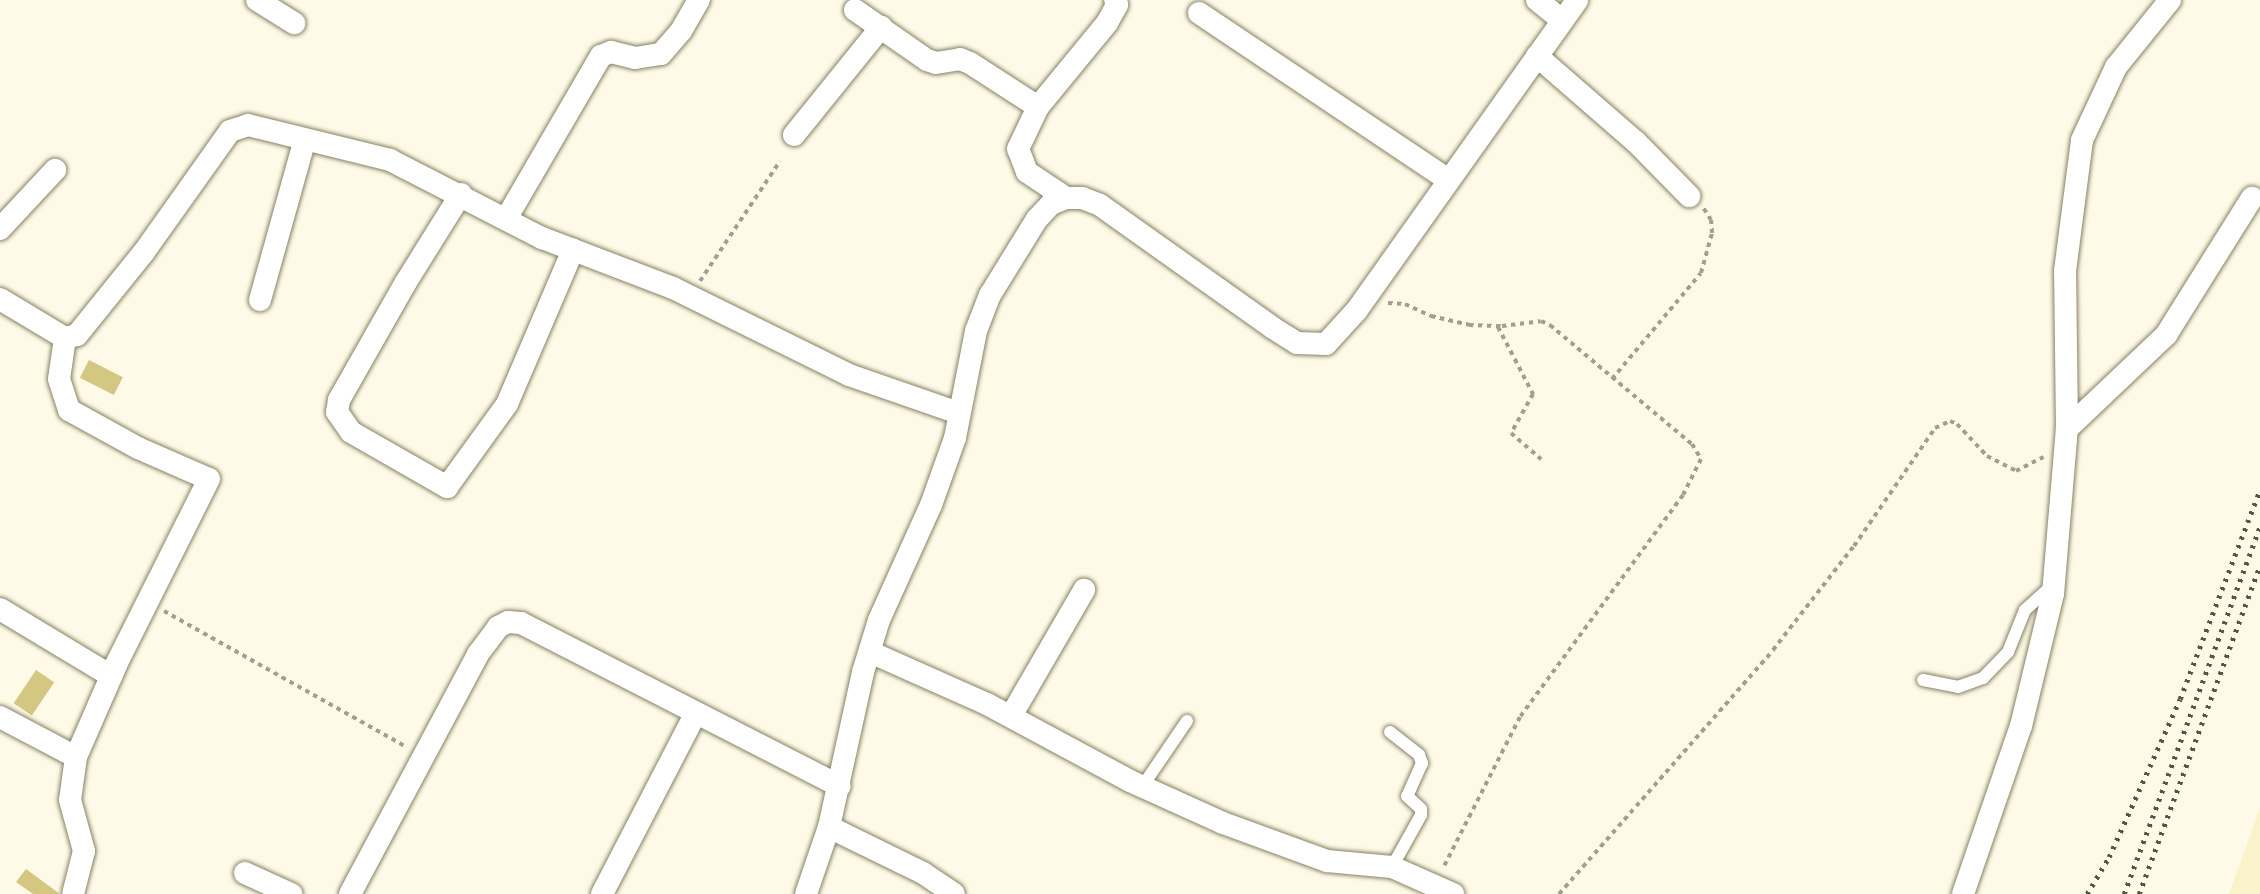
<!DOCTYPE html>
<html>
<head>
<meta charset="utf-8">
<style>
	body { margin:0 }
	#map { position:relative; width:2260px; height:894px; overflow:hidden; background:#fefae7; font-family:Cabin,sans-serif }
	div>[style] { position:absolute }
	.built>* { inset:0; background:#faf2ca }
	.building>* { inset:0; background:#d4c782; transform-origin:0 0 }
	.path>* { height:4px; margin-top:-2px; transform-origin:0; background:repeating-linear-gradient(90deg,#a29f8f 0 4.5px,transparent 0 9px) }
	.roads { filter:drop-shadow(0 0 2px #868163) drop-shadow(0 0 2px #868163) }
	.service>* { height:12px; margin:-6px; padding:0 6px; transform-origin:6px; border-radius:6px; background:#fff }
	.minor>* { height:22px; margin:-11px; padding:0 11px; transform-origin:11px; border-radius:11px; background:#fff }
	.rail>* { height:4.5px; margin-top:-2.25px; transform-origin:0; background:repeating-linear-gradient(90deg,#585547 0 3px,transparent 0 9px) }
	span { translate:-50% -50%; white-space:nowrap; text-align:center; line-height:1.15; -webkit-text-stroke:4.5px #fefae7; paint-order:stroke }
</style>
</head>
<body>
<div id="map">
	<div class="built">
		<i style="clip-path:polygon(2260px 808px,2260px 894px,2229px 894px)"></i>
	</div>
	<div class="building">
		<i style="left:89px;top:360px;width:38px;height:20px;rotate:27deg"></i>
		<i style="left:36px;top:670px;width:22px;height:40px;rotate:34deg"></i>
		<i style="clip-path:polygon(26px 869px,60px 894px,33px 894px,16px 882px)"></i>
	</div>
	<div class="path">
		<i style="left:700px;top:281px;width:144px;rotate:-56.3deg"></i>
		<i style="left:1388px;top:303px;width:17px;rotate:3deg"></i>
		<i style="left:1405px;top:304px;width:29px;rotate:25deg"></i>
		<i style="left:1431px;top:316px;width:39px;rotate:13deg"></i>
		<i style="left:1469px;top:325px;width:33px;rotate:2deg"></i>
		<i style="left:1502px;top:326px;width:39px;rotate:-7deg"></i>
		<i style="left:1541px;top:321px;width:10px;rotate:24deg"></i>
		<i style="left:1550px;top:325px;width:185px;rotate:40deg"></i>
		<i style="left:1692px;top:444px;width:17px;rotate:59deg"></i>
		<i style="left:1701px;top:459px;width:40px;rotate:116.6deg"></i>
		<i style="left:1683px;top:495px;width:275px;rotate:126.3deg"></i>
		<i style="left:1520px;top:717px;width:169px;rotate:117deg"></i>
		<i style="left:1498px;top:327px;width:76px;rotate:62.4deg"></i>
		<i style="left:1533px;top:394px;width:45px;rotate:119.4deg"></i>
		<i style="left:1511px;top:433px;width:40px;rotate:41deg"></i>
		<i style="left:1612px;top:379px;width:138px;rotate:-50deg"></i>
		<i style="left:1701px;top:273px;width:41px;rotate:-74.6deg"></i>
		<i style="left:1712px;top:233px;width:13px;rotate:-94deg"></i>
		<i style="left:1711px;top:220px;width:15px;rotate:-122deg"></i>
		<i style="left:164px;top:611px;width:278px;rotate:29.3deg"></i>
		<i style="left:1559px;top:894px;width:325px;rotate:-48.7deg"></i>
		<i style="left:1773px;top:650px;width:132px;rotate:-52.1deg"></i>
		<i style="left:1854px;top:546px;width:143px;rotate:-55.5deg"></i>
		<i style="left:1935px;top:428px;width:17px;rotate:-25deg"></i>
		<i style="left:1950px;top:421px;width:8px;rotate:23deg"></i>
		<i style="left:1957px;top:424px;width:44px;rotate:46.8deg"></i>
		<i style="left:1987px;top:456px;width:33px;rotate:27deg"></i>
		<i style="left:2016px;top:471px;width:31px;rotate:-27deg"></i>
	</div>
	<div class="roads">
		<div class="service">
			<i style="left:1923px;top:680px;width:36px;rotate:11deg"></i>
			<i style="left:1958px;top:687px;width:27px;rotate:-20deg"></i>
			<i style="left:1983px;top:678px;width:36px;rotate:-46deg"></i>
			<i style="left:2008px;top:652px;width:45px;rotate:-68deg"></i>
			<i style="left:2025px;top:610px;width:38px;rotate:-42deg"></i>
			<i style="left:1390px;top:732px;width:37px;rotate:38deg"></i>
			<i style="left:1419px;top:755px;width:9px;rotate:69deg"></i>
			<i style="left:1422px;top:763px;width:36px;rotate:114deg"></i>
			<i style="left:1407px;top:796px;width:19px;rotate:43deg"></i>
			<i style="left:1421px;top:809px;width:6px;rotate:90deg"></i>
			<i style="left:1421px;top:815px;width:60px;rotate:119.1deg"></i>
			<i style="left:1142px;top:787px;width:80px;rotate:-55.7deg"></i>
		</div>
		<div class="minor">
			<i style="left:257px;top:0;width:44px;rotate:31.9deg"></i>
			<i style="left:1537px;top:0;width:32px;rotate:39deg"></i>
			<i style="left:855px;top:10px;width:88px;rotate:34.8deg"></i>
			<i style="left:927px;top:60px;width:9px;rotate:18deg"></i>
			<i style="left:936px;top:63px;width:24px;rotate:-9deg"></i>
			<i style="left:960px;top:59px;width:11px;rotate:22deg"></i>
			<i style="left:970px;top:63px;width:81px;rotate:32.9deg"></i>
			<i style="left:1199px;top:13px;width:300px;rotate:33.8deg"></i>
			<i style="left:1537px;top:56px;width:131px;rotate:41deg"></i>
			<i style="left:1636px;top:142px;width:76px;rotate:45.5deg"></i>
			<i style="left:794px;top:135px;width:139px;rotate:-51.1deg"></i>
			<i style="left:461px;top:194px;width:104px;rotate:122deg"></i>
			<i style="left:406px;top:282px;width:136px;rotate:119.6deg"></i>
			<i style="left:339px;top:400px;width:12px;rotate:99deg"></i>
			<i style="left:337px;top:412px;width:24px;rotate:55deg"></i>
			<i style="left:351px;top:432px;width:111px;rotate:29.8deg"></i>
			<i style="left:447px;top:487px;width:102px;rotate:-54.1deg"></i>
			<i style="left:507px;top:404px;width:168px;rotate:-66.8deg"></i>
			<i style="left:1066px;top:198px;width:47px;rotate:-146.3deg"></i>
			<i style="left:1027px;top:172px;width:25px;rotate:-111deg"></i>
			<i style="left:1018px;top:149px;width:47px;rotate:-64.5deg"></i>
			<i style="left:1038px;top:107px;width:109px;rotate:-50.6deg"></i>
			<i style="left:1107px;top:23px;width:21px;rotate:-61deg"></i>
			<i style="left:1117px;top:5px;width:5px;rotate:-112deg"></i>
			<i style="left:506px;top:219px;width:189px;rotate:-59.8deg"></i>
			<i style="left:601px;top:56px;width:11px;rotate:-22deg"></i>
			<i style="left:611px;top:52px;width:25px;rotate:14deg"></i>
			<i style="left:635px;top:58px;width:26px;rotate:-9deg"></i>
			<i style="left:661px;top:54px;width:30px;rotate:-49deg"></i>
			<i style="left:681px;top:31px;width:36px;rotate:-60deg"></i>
			<i style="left:0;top:229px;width:81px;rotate:-47deg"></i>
			<i style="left:0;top:299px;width:76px;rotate:31deg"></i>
			<i style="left:65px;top:338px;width:12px;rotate:-14deg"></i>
			<i style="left:77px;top:335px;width:107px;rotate:-51.1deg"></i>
			<i style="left:144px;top:252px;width:148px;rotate:-54.6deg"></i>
			<i style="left:230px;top:131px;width:19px;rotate:-18deg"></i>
			<i style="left:248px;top:125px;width:146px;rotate:13.8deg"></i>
			<i style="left:390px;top:160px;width:171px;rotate:27.2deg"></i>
			<i style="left:542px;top:238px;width:140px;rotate:20.9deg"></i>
			<i style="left:673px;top:288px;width:196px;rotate:26.3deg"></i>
			<i style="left:849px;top:375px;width:116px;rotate:19.1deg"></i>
			<i style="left:260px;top:300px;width:164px;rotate:-74.4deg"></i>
			<i style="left:65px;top:338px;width:41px;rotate:98.3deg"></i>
			<i style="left:59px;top:379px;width:33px;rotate:72deg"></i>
			<i style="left:69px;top:410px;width:79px;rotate:28.8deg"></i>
			<i style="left:138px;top:448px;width:77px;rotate:23.6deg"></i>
			<i style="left:209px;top:479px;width:206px;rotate:116.6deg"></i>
			<i style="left:117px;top:663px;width:103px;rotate:113.6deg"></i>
			<i style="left:76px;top:757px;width:43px;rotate:97.9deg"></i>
			<i style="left:70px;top:800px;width:53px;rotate:74.6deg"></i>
			<i style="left:84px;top:851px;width:44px;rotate:104.3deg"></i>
			<i style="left:2067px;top:429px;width:137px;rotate:-43.5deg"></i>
			<i style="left:2166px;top:335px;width:162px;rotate:-57.9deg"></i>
			<i style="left:0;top:609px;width:130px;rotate:31.1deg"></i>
			<i style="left:870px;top:652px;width:128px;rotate:24deg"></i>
			<i style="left:987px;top:704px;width:162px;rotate:28.3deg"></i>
			<i style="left:1130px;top:781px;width:102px;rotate:24.3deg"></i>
			<i style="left:1223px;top:823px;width:111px;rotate:20.1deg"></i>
			<i style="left:1327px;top:861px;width:65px;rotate:5.3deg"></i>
			<i style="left:1392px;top:867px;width:67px;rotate:23.9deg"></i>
			<i style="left:1011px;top:716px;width:146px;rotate:-59.9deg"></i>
			<i style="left:0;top:717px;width:86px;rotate:27.8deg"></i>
			<i style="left:829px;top:827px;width:105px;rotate:26.1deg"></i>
			<i style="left:923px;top:873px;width:37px;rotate:34deg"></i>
			<i style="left:245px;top:873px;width:51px;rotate:24.5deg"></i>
			<i style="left:350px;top:894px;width:272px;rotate:-61.9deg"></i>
			<i style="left:478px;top:654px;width:34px;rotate:-53deg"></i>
			<i style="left:498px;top:627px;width:11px;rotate:-27deg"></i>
			<i style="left:508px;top:622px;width:13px;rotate:4deg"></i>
			<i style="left:521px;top:623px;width:358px;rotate:27.1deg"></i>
			<i style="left:602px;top:894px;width:204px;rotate:-62.6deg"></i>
			<i style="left:806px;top:894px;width:71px;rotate:-71.1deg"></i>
			<i style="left:829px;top:827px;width:159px;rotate:-77.6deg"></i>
			<i style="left:863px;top:672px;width:54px;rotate:-72.9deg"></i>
			<i style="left:879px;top:620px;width:126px;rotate:-65.7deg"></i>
			<i style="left:931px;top:505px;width:71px;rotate:-70.3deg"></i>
			<i style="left:955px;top:438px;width:109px;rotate:-78.9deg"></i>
			<i style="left:976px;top:331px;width:39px;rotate:-69deg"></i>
			<i style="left:990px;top:295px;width:89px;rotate:-58.3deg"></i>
			<i style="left:1037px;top:219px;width:21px;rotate:-47deg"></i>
			<i style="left:1051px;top:204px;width:16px;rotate:-22deg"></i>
			<i style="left:1066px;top:198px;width:16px"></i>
			<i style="left:1082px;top:198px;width:19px;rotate:21deg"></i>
			<i style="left:1100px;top:205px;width:212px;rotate:35.4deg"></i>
			<i style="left:1273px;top:328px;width:28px;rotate:32deg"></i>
			<i style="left:1297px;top:343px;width:29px;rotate:2deg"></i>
			<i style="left:1326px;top:344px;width:46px;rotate:-47.6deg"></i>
			<i style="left:1357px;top:310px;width:380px;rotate:-54.6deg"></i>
			<i style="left:1963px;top:894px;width:178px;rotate:-71deg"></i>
			<i style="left:2021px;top:726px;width:136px;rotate:-76.4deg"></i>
			<i style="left:2053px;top:594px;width:166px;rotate:-85.2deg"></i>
			<i style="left:2067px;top:429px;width:158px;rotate:-90.7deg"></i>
			<i style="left:2065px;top:271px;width:132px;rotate:-82.6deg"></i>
			<i style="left:2082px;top:140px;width:81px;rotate:-65deg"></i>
			<i style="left:2116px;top:67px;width:86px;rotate:-51.1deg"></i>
		</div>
	</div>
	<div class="rail">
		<i style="left:2087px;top:894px;width:43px;rotate:-59.3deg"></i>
		<i style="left:2109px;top:857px;width:173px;rotate:-65.8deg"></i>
		<i style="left:2180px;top:699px;width:224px;rotate:-69.1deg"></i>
		<i style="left:2124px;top:894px;width:392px;rotate:-69.7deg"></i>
		<i style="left:2139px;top:894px;width:350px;rotate:-69.8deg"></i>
	</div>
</div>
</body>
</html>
